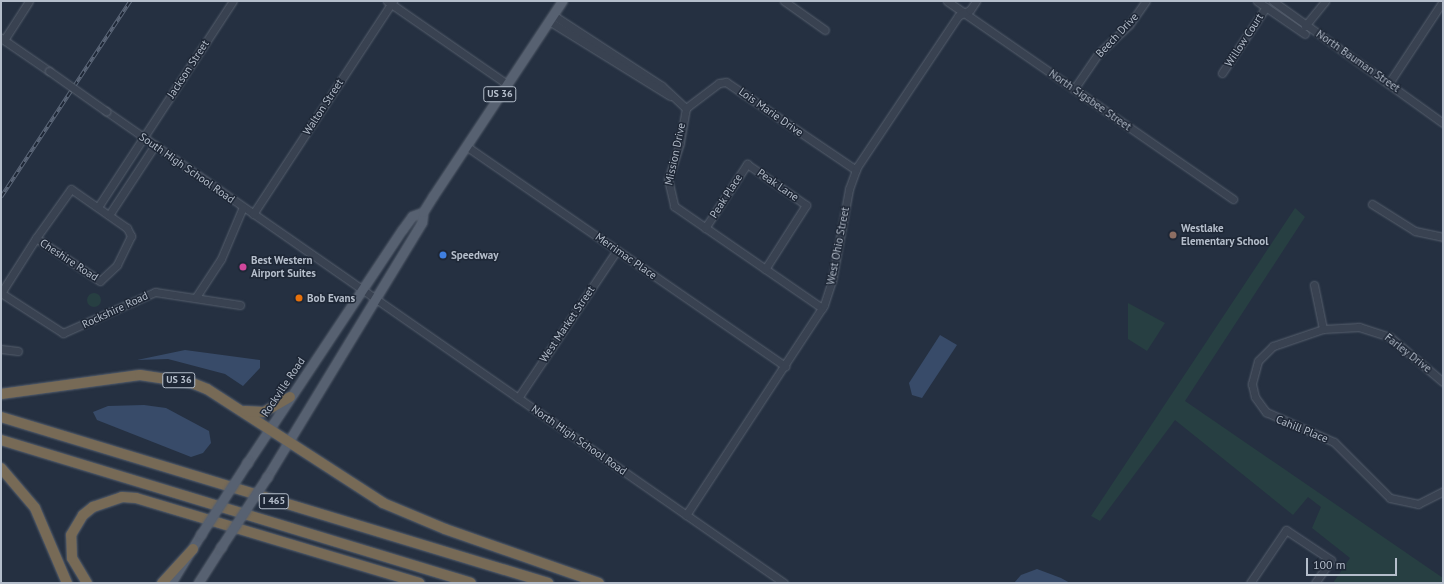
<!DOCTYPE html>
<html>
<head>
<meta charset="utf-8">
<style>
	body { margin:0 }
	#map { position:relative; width:1444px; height:584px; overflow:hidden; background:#253041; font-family:"PT Sans",sans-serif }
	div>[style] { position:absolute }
	.green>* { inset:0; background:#273f42 }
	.round { border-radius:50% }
	.water>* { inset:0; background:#384b69 }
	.roads { filter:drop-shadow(0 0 1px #57606e) drop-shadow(0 0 1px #57606e) }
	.minor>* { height:7px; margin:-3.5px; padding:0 3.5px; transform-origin:3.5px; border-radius:3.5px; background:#394251 }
	.major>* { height:9px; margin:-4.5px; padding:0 4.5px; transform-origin:4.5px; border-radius:4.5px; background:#576171 }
	.highway>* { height:10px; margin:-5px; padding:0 5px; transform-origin:5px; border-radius:5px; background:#776a56 }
	.rail>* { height:3.5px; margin-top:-1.75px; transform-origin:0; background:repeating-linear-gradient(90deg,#1e2736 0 6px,#5b6678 0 12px); box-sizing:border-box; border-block:1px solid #5b6678 }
	.bridges { filter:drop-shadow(0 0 1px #57606e) drop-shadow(0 0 1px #57606e) }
	.minor-bridge>* { height:7px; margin:-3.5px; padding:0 3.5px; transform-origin:3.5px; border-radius:3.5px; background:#394251 }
	.major-bridge>* { height:9px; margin:-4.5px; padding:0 4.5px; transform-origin:4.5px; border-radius:4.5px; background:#576171 }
	.dots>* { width:11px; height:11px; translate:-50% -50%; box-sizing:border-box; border:2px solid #1e2736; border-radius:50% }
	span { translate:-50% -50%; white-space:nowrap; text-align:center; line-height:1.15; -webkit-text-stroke:3px #1e2736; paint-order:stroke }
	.shield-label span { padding:1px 3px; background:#1e2736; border:1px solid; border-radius:3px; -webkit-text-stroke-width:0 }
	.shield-label { font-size:10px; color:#b5becb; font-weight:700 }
	.street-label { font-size:11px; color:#b5becb }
	.poi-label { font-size:11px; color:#b5becb; font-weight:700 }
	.left { translate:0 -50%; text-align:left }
	.frame { position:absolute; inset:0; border:2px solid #b5becb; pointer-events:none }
	.scale { position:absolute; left:1306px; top:558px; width:91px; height:18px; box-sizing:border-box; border:2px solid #b5becb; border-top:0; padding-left:5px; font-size:12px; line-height:14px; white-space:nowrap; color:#b5becb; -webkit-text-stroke:3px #1e2736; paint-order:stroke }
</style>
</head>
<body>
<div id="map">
	<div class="green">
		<i style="clip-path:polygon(1295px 208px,1305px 217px,1185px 401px,1443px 578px,1443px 583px,1333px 583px,1350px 558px,1312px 528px,1321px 507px,1308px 497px,1293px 515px,1175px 420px,1100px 521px,1091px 516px)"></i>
		<i class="round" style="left:87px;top:293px;width:14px;height:14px"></i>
		<i style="clip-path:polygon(1128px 303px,1165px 323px,1147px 351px,1128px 339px)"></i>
	</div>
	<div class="water">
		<i style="clip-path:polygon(940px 335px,957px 345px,922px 398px,912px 395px,909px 383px)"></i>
		<i style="clip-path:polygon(185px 350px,260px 360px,260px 368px,243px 386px,225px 374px,168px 359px,137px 360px)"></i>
		<i style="clip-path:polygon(144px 405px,166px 408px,209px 431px,211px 443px,203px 453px,191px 457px,97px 420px,93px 412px,108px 406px)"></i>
		<i style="clip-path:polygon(1037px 569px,1061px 578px,1070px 583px,1014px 583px,1021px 575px)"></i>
	</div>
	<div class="roads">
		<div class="minor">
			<i style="left:387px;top:1px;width:146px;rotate:34.7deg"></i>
			<i style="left:784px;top:1px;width:50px;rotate:35.3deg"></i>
			<i style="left:947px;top:1px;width:348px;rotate:34.7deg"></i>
			<i style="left:1257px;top:1px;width:58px;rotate:34.5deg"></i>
			<i style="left:1273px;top:1px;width:209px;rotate:35.7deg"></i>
			<i style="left:553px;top:15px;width:130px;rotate:33.1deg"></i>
			<i style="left:662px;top:86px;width:33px;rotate:43deg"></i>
			<i style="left:549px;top:21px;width:142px;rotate:31.8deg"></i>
			<i style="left:1305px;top:26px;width:32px;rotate:-51deg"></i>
			<i style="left:1px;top:38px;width:58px;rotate:34.5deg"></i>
			<i style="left:4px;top:40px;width:46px;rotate:-57.3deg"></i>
			<i style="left:1222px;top:73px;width:79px;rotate:-56.3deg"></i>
			<i style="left:1389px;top:83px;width:98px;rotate:-56.6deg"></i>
			<i style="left:1074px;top:89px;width:42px;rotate:-55.6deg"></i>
			<i style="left:1098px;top:54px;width:42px;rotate:-43.1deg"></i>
			<i style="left:1129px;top:25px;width:29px;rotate:-55deg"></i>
			<i style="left:686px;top:108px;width:36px;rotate:100deg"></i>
			<i style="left:680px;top:143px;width:38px;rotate:108deg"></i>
			<i style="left:668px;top:179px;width:28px;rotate:77deg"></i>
			<i style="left:674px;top:206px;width:180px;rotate:34.6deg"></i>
			<i style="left:686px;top:108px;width:41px;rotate:-37.1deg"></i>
			<i style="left:719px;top:83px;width:7px;rotate:-8deg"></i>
			<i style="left:726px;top:82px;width:157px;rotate:34.1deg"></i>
			<i style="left:106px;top:111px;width:826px;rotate:34.84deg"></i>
			<i style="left:466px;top:146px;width:388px;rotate:34.6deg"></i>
			<i style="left:1372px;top:204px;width:51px;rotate:32.1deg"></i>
			<i style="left:1415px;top:231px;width:29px;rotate:12deg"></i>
			<i style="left:98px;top:207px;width:246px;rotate:-56.8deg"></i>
			<i style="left:253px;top:214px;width:255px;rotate:-56.7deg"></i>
			<i style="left:109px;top:215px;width:84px;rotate:-56.7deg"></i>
			<i style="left:705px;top:228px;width:77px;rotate:-56.7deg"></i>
			<i style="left:747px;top:164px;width:72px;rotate:34.8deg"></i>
			<i style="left:806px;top:205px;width:76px;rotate:122.6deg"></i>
			<i style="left:1314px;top:285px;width:45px;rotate:78.4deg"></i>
			<i style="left:1px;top:293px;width:65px;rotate:-57.5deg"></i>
			<i style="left:36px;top:238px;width:60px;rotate:-54.5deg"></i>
			<i style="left:71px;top:189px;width:68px;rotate:34.9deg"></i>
			<i style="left:127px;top:228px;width:9px;rotate:63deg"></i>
			<i style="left:131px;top:236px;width:32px;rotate:116deg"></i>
			<i style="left:117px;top:265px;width:23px;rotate:137deg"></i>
			<i style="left:100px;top:281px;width:77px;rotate:-146.1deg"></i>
			<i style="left:1px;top:293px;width:74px;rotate:32.8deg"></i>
			<i style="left:63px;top:333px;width:101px;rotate:-24deg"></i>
			<i style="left:155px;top:292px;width:86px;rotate:8.7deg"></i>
			<i style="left:196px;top:297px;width:45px;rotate:-56.7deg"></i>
			<i style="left:221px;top:259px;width:56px;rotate:-67.1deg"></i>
			<i style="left:1px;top:349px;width:17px;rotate:7deg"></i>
			<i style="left:1443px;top:382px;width:70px;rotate:-139.7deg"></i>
			<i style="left:1390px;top:337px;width:33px;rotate:-162deg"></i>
			<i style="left:1359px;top:327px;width:36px;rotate:177deg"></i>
			<i style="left:1323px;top:329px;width:53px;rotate:161.2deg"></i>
			<i style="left:1273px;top:346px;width:21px;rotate:135deg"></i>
			<i style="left:1258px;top:361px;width:24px;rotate:105deg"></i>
			<i style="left:1252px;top:384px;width:13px;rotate:77deg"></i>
			<i style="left:1255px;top:397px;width:19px;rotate:54deg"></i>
			<i style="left:1266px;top:412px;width:74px;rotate:23.8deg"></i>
			<i style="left:1334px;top:442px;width:79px;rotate:45deg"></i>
			<i style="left:1390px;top:498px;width:29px;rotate:12deg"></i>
			<i style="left:1418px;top:504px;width:28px;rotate:-27deg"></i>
			<i style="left:518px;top:398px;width:178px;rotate:-56.2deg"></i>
			<i style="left:686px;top:515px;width:251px;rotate:-56.7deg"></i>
			<i style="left:824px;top:305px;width:25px;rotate:-72deg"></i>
			<i style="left:832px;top:281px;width:94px;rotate:-79.5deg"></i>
			<i style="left:849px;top:189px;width:23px;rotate:-70deg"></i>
			<i style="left:857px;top:167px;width:182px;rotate:-56.2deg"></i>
			<i style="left:958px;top:16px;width:13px;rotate:-27deg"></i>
			<i style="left:970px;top:10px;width:11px;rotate:-56deg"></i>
			<i style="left:1250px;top:583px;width:64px;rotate:-55.8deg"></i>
			<i style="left:1286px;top:530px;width:54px;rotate:33.7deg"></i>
			<i style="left:1331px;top:560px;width:28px;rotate:125deg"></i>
		</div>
		<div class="major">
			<i style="left:247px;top:463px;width:280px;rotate:-56.4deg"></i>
			<i style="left:402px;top:230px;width:17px;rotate:-54deg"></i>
			<i style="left:412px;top:216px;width:12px;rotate:-20deg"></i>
			<i style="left:267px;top:477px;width:298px;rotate:-58.7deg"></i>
			<i style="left:422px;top:222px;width:10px;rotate:-84deg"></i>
			<i style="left:423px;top:212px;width:19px;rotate:-58deg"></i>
			<i style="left:433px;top:196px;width:234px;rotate:-56.5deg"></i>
			<i style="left:171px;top:583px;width:57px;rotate:-58.5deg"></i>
			<i style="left:198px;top:583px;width:43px;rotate:-57.4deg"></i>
		</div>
		<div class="highway">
			<i style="left:1px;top:394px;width:140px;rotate:-7.8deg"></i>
			<i style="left:140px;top:375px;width:53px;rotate:8.7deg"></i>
			<i style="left:192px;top:383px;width:16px;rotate:22deg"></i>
			<i style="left:207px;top:389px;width:210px;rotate:32.9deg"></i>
			<i style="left:383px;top:503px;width:67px;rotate:22.8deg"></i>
			<i style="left:445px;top:529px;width:163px;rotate:19.3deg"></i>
			<i style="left:245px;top:411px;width:19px;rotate:3deg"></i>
			<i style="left:264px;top:412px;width:30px;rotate:-30deg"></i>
			<i style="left:1px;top:417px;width:572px;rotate:16.88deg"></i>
			<i style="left:1px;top:440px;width:491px;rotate:16.9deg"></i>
			<i style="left:1px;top:468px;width:52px;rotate:49.6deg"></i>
			<i style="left:35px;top:508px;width:82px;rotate:66.9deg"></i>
			<i style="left:87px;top:583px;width:29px;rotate:-121deg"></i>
			<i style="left:72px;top:558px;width:23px;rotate:-92deg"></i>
			<i style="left:71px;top:535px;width:23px;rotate:-59deg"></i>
			<i style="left:83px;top:515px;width:13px;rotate:-39deg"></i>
			<i style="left:93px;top:507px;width:31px;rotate:-19deg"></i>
			<i style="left:122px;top:497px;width:14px;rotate:4deg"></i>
			<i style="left:136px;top:498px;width:296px;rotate:16.7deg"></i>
			<i style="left:162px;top:583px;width:46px;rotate:-47.6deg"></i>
		</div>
	</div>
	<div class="rail">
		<i style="left:1px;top:197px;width:235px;rotate:-56.6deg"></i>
	</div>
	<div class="bridges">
		<div class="minor-bridge">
			<i style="left:49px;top:71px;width:70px;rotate:35.1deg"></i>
		</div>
		<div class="major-bridge">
			<i style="left:201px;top:534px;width:85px;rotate:-57.1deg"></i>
			<i style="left:221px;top:547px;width:84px;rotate:-56.7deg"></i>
		</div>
	</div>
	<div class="dots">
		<i style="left:1173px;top:235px;background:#8d6e63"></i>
		<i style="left:443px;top:255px;background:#3f7fe0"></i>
		<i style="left:243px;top:267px;background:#d1479c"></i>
		<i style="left:299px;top:298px;background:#e8710a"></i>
	</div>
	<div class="shield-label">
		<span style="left:500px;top:94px">US 36</span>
		<span style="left:179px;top:380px">US 36</span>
		<span style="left:274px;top:501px">I 465</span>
	</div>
	<div class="street-label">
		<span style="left:1117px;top:35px;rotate:-47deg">Beech Drive</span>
		<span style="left:1244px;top:40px;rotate:-57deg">Willow Court</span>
		<span style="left:1358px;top:61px;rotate:35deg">North Bauman Street</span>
		<span style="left:188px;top:69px;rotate:-57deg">Jackson Street</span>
		<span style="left:1090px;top:100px;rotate:35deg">North Sigsbee Street</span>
		<span style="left:323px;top:107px;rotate:-57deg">Walton Street</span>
		<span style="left:771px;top:112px;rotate:35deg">Lois Marie Drive</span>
		<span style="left:675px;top:154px;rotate:-78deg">Mission Drive</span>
		<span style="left:187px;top:168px;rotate:35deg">South High School Road</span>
		<span style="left:778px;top:185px;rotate:35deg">Peak Lane</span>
		<span style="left:726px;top:196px;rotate:-57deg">Peak Place</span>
		<span style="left:838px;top:246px;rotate:-79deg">West Ohio Street</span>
		<span style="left:626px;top:256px;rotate:35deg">Merrimac Place</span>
		<span style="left:69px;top:260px;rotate:33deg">Cheshire Road</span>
		<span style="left:115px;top:310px;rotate:-25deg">Rockshire Road</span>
		<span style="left:567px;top:324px;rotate:-56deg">West Market Street</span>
		<span style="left:1408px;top:353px;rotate:38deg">Farley Drive</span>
		<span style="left:283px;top:387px;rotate:-56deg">Rockville Road</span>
		<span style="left:1302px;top:429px;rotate:22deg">Cahill Place</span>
		<span style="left:579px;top:440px;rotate:35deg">North High School Road</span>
	</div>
	<div class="poi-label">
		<span class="left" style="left:1181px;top:235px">Westlake<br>Elementary School</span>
		<span class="left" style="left:451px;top:255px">Speedway</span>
		<span class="left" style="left:251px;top:267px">Best Western<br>Airport Suites</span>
		<span class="left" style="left:307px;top:298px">Bob Evans</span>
	</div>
	<div class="frame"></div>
	<div class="scale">100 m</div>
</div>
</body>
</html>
